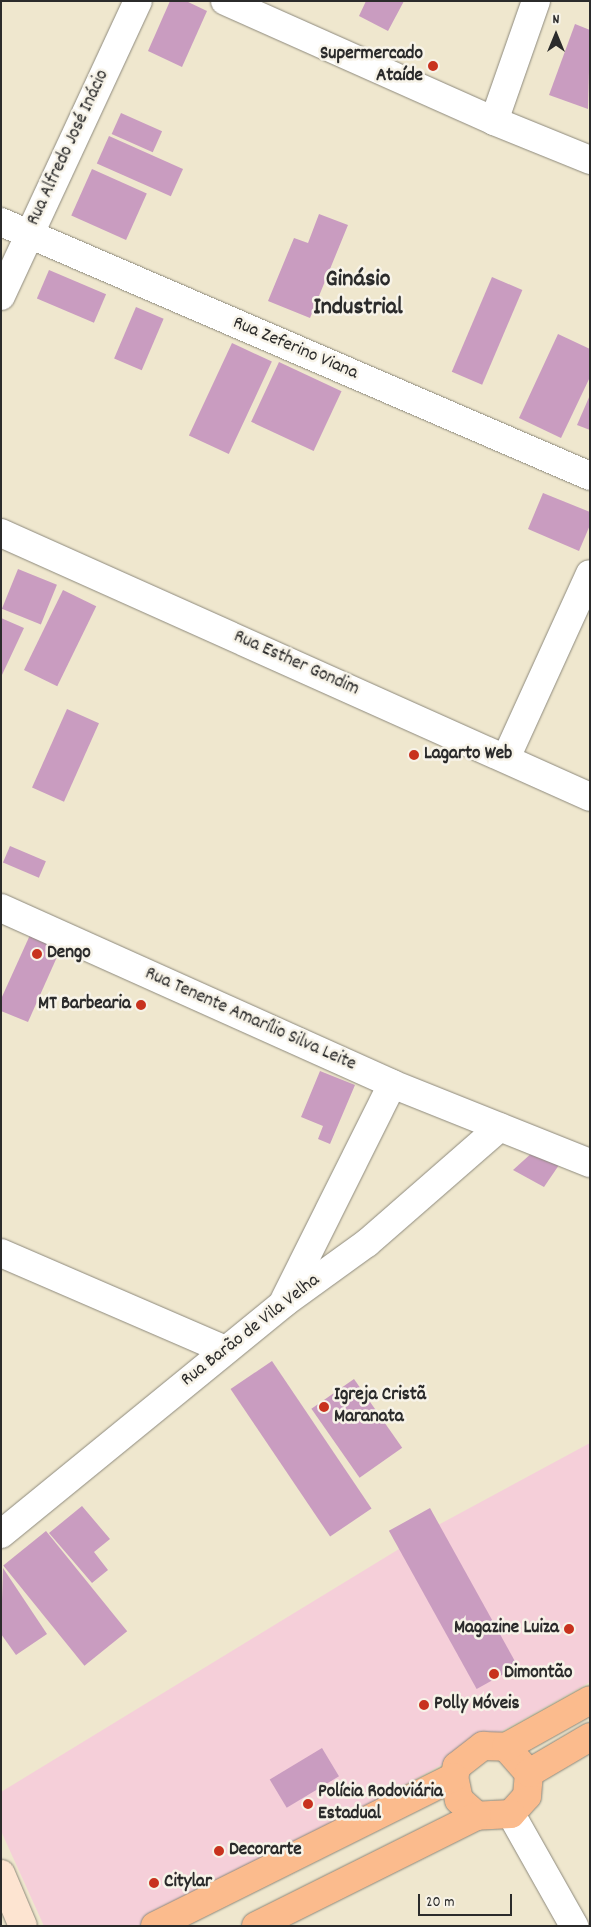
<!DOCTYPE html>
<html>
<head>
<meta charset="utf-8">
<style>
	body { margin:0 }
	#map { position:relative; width:591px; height:1927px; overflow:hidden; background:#efe7ce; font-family:Dekko,sans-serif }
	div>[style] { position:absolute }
	.built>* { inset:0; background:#f5cfd9 }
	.building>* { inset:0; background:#c99cc0; transform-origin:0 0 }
	.roads { filter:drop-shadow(0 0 1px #8d897c) drop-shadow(0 0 1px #8d897c) }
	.street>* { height:28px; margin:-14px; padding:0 14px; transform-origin:14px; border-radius:14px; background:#fff }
	.secondary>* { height:28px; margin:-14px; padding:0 14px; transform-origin:14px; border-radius:14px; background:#fde4d1 }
	.primary>* { height:28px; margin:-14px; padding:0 14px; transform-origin:14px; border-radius:14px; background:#fbbb8d }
	.dots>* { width:14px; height:14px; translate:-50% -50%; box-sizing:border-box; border:2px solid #f7f3e8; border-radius:50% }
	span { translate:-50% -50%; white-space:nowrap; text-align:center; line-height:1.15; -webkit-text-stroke:5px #f7f3e8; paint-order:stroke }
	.poi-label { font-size:19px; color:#2b2b2b; font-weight:700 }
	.right { translate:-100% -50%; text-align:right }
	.left { translate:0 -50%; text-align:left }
	.street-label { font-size:19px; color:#2b2b2b }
	.district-label { font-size:24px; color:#2b2b2b; font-weight:700 }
	.frame { position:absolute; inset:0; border:2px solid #2b2b2b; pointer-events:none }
	.north { position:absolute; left:531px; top:10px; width:50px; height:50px; -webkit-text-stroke:4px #f7f3e8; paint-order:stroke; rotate:0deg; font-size:14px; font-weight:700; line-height:20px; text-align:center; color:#2b2b2b }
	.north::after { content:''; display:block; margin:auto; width:18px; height:22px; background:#2b2b2b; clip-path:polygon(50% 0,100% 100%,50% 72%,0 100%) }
	.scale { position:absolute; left:418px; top:1894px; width:94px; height:22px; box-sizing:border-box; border:2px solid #2b2b2b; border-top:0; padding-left:6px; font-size:15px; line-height:18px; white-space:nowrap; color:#2b2b2b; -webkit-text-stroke:4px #f7f3e8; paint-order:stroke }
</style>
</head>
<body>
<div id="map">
	<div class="built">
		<i style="clip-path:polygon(590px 1443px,590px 1682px,152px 1926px,44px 1926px,1px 1831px,1px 1792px,440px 1524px)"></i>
	</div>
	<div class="building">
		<i style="clip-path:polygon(170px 1px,186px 1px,207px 11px,182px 67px,148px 51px)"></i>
		<i style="clip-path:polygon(366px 1px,404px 1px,388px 31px,359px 16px)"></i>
		<i style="clip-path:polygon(575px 24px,590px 30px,588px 109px,549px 95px)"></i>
		<i style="left:121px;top:113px;width:45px;height:23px;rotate:24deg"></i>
		<i style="left:109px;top:136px;width:81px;height:30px;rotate:24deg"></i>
		<i style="left:92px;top:169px;width:60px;height:51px;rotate:24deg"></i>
		<i style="clip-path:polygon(319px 214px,348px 225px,310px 318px,268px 301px,294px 238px,308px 243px)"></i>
		<i style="left:49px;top:270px;width:62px;height:31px;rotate:23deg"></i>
		<i style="left:492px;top:277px;width:33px;height:103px;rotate:23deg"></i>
		<i style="left:136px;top:307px;width:30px;height:56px;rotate:23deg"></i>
		<i style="clip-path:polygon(558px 334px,590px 349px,590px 377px,561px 438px,519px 418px)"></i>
		<i style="left:232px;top:343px;width:44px;height:102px;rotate:25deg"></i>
		<i style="left:279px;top:362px;width:69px;height:66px;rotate:25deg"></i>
		<i style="clip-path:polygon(590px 395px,590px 430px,577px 425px)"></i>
		<i style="clip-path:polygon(543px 493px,590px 512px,590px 525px,579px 551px,528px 529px)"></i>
		<i style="left:18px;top:569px;width:42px;height:43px;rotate:22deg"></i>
		<i style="left:63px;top:590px;width:37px;height:89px;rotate:26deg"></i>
		<i style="clip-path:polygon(1px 618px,24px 628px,1px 677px)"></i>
		<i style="left:67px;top:709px;width:35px;height:86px;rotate:24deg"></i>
		<i style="left:10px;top:846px;width:39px;height:18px;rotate:23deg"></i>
		<i style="clip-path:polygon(30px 935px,61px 948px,28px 1022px,1px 1011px,1px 999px)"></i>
		<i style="clip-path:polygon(320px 1071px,355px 1085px,330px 1144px,318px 1139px,323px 1126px,301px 1117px)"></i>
		<i style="clip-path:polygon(534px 1151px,559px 1165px,544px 1187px,513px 1170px)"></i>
		<i style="left:272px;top:1361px;width:178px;height:50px;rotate:56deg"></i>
		<i style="left:354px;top:1379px;width:84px;height:52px;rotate:55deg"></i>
		<i style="clip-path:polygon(82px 1506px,110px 1539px,94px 1552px,108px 1570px,92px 1583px,49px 1533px)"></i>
		<i style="left:430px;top:1508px;width:181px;height:47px;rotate:61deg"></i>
		<i style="left:46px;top:1531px;width:129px;height:55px;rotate:51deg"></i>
		<i style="clip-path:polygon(3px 1568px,47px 1634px,16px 1655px,1px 1634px)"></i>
		<i style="left:322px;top:1748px;width:33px;height:61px;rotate:59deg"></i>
	</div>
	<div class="roads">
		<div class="street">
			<i style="left:225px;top:1px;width:295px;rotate:24deg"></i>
			<i style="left:494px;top:121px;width:104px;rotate:22.1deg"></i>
			<i style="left:494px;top:121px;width:127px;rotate:-70.7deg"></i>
			<i style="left:1px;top:222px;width:641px;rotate:23.33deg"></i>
			<i style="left:1px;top:296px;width:325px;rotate:-65.1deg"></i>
			<i style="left:1px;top:533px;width:645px;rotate:24.14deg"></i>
			<i style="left:506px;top:758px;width:202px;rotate:-65.5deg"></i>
			<i style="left:1px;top:908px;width:429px;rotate:24.2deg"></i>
			<i style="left:392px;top:1084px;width:213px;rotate:21.8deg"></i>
			<i style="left:1px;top:1253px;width:244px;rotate:23.4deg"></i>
			<i style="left:285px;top:1299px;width:240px;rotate:-63.5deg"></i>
			<i style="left:1px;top:1534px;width:365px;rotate:-39.2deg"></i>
			<i style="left:284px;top:1303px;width:102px;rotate:-35.9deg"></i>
			<i style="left:367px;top:1243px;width:176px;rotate:-41.1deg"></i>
			<i style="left:511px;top:1814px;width:129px;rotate:60.6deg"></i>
		</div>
		<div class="secondary">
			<i style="left:1px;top:1874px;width:56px;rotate:67.1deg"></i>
		</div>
		<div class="primary">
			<i style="left:483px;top:1746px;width:23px;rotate:2deg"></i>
			<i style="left:506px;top:1747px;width:35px;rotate:49deg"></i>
			<i style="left:529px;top:1773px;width:23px;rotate:95deg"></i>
			<i style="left:527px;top:1796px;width:24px;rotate:132deg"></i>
			<i style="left:511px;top:1814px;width:34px;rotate:177deg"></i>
			<i style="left:477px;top:1816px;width:24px;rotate:-138deg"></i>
			<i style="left:459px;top:1800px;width:24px;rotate:-102deg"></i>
			<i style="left:454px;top:1777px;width:11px;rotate:-75deg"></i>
			<i style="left:457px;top:1766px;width:33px;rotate:-38deg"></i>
			<i style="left:506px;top:1747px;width:96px;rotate:-29.2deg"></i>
			<i style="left:529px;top:1773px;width:71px;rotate:-30.5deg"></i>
			<i style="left:155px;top:1926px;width:334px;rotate:-26.5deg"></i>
			<i style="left:256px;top:1926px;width:247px;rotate:-26.5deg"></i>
		</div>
	</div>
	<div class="dots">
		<i style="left:433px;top:66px;background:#c8321e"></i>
		<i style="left:414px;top:755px;background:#c8321e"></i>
		<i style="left:37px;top:954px;background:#c8321e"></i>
		<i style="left:141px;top:1005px;background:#c8321e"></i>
		<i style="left:324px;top:1407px;background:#c8321e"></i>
		<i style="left:569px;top:1629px;background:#c8321e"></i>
		<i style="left:494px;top:1674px;background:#c8321e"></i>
		<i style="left:424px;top:1705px;background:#c8321e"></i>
		<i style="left:308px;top:1804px;background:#c8321e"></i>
		<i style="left:219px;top:1851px;background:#c8321e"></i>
		<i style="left:154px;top:1883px;background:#c8321e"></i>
	</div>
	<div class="poi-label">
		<span class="right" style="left:423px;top:66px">Supermercado<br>Ataíde</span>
		<span class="left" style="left:424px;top:755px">Lagarto Web</span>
		<span class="left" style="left:47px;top:954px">Dengo</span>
		<span class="right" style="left:131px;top:1005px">MT Barbearia</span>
		<span class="left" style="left:334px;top:1407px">Igreja Cristã<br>Maranata</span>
		<span class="right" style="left:559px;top:1629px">Magazine Luiza</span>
		<span class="left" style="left:504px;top:1674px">Dimontão</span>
		<span class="left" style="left:434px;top:1705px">Polly Móveis</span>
		<span class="left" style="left:318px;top:1804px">Polícia Rodoviária<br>Estadual</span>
		<span class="left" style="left:229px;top:1851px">Decorarte</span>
		<span class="left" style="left:164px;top:1883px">Citylar</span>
	</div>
	<div class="street-label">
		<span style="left:69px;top:148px;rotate:-65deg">Rua Alfredo José Inácio</span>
		<span style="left:295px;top:349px;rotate:23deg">Rua Zeferino Viana</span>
		<span style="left:296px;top:664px;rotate:24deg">Rua Esther Gondim</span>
		<span style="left:250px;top:1020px;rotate:24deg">Rua Tenente Amarílio Silva Leite</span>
		<span style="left:251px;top:1331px;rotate:-38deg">Rua Barão de Vila Velha</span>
	</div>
	<div class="district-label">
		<span style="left:358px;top:295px">Ginásio<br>Industrial</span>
	</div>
	<div class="frame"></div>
	<div class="north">N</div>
	<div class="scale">20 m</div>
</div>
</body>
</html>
